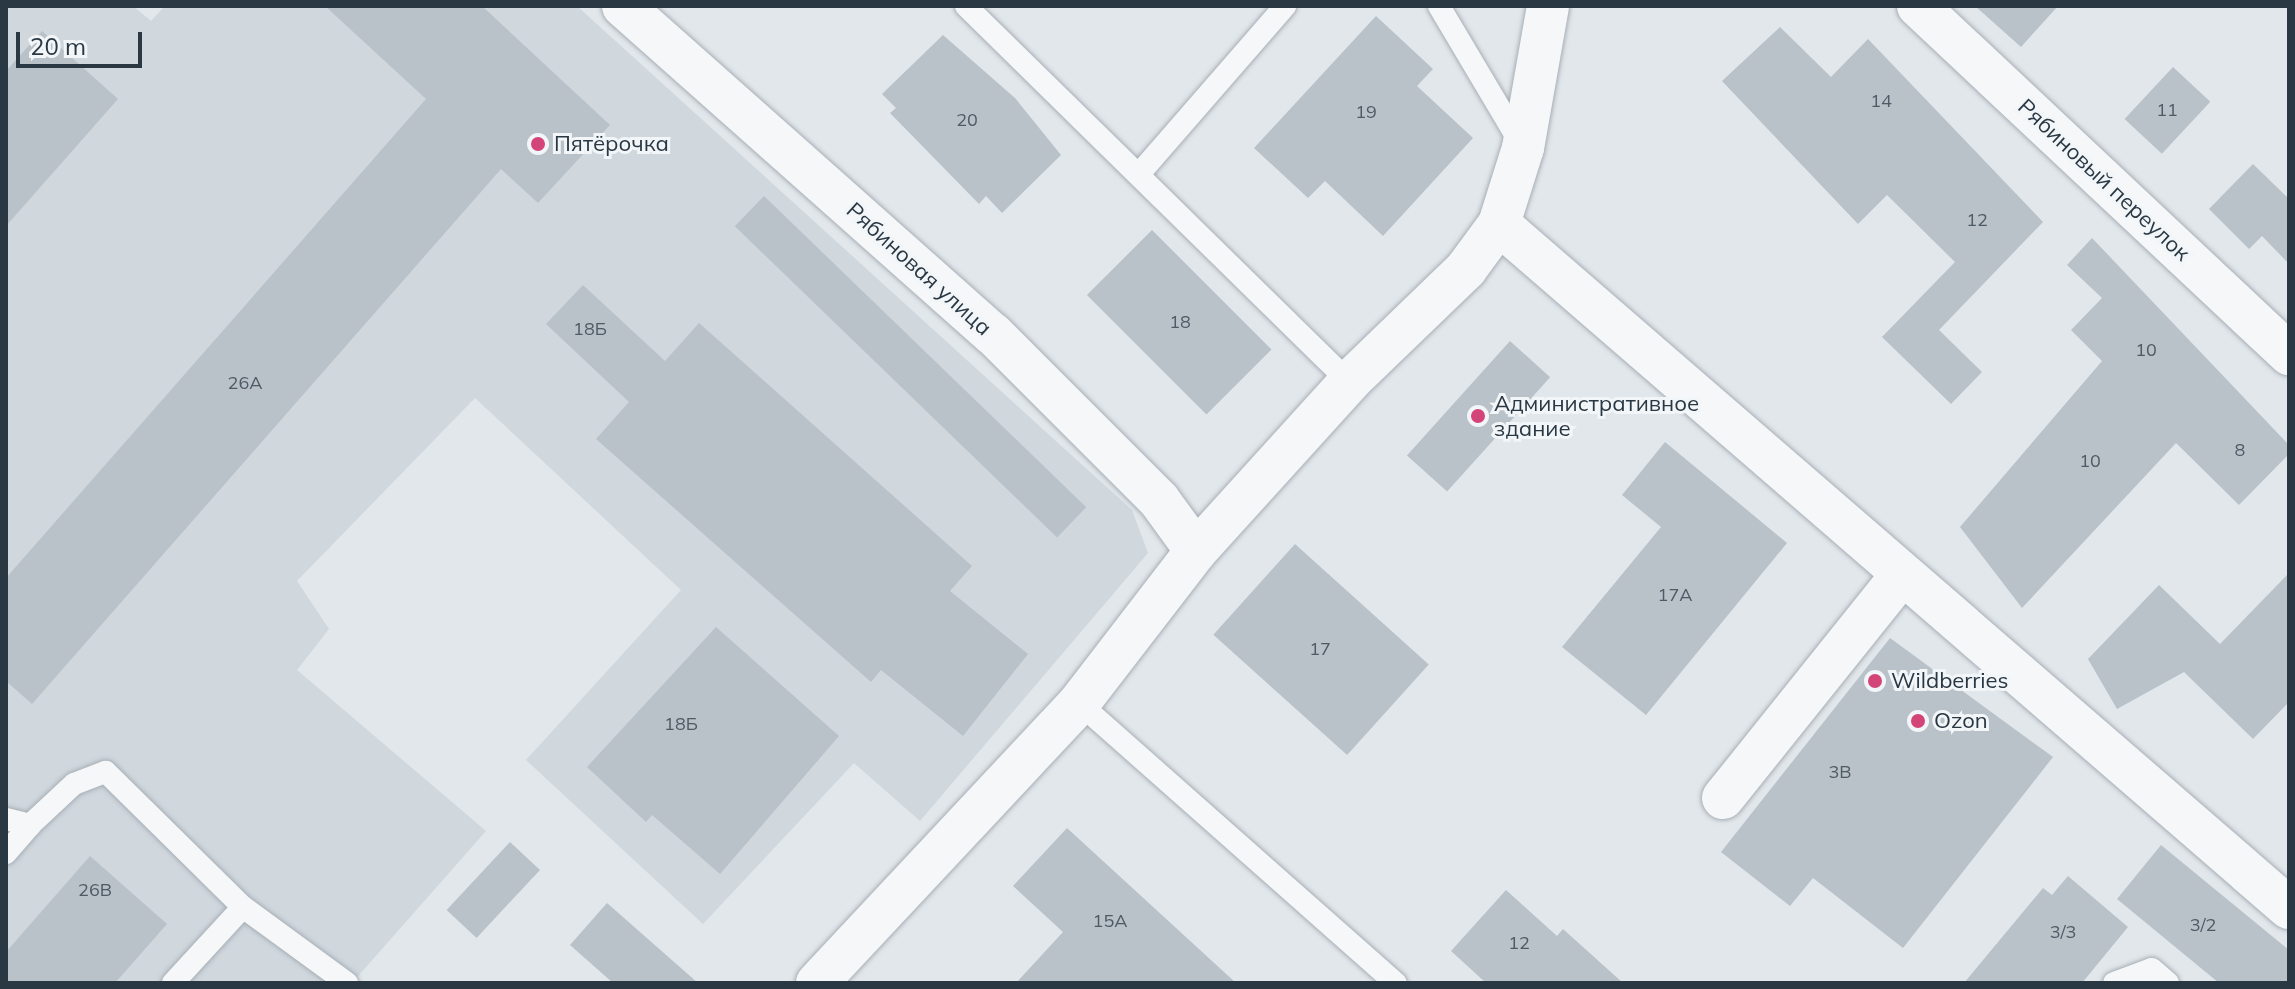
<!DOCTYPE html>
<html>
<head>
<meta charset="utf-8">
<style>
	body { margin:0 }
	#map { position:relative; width:2295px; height:989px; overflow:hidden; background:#e2e7eb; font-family:Mulish,sans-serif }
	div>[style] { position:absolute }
	.built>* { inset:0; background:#d0d7dd }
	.building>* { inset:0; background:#b9c2c9; transform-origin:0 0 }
	.roads { filter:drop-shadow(0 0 2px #a7afb6) drop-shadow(0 0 2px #a7afb6) }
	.lane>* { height:22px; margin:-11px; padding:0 11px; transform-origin:11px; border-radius:11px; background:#f5f7f9 }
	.street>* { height:42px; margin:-21px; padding:0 21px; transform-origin:21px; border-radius:21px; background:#f5f7f9 }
	.dots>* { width:22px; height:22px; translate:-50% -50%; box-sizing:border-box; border:4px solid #f2f6f8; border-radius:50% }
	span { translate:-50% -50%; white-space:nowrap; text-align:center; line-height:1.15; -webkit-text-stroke:6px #f2f6f8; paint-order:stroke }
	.number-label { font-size:18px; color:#4e5a65 }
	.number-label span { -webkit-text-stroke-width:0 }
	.poi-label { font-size:22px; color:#2a3844 }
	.left { translate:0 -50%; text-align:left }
	.street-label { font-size:22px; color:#2a3844 }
	.frame { position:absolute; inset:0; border:8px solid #2a3844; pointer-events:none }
	.scale { position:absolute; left:16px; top:32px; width:126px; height:36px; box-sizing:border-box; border:4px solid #2a3844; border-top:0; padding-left:10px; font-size:24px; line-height:28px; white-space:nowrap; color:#2a3844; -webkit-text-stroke:6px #f2f6f8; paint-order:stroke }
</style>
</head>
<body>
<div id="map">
	<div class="built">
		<i style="clip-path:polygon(6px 6px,133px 6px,151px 21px,165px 6px,577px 6px,1132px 510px,1148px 553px,920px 821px,854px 763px,703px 924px,526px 760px,681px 590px,475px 398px,297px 581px,329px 629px,297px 670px,486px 831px,352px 983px,6px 983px)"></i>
	</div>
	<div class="building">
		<i style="clip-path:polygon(325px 6px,482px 6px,610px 125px,538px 203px,501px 169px,32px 704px,6px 681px,6px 578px,426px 99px)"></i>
		<i style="clip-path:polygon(1975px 6px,2058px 6px,2021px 47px)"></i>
		<i style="clip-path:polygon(1376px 16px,1433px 69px,1417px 86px,1473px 138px,1383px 236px,1325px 181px,1308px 198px,1254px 148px)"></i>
		<i style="clip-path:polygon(1780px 27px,1831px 77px,1868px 39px,2043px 222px,1939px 330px,1982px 372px,1951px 404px,1882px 337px,1955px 262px,1887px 195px,1858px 224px,1722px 81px)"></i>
		<i style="clip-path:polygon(42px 31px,118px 99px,6px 226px,6px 71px)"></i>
		<i style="clip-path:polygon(943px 35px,1015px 98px,1061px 155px,1002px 213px,986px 196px,979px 204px,890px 113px,896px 108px,882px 94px)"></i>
		<i style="left:2173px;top:67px;width:51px;height:71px;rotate:43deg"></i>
		<i style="clip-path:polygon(2253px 164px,2289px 199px,2289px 264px,2262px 236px,2249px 249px,2209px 209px)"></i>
		<i style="left:764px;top:196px;width:448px;height:42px;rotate:44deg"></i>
		<i style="left:1152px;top:230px;width:169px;height:92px;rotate:45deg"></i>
		<i style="clip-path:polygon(2092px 238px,2289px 445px,2289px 454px,2239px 505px,2176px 443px,2022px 608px,1960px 527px,2102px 361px,2071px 330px,2102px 298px,2067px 265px)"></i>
		<i style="clip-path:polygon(583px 285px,665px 361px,699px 323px,972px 566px,950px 591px,1028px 654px,963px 736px,881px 670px,871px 682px,596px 439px,629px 402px,546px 324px)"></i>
		<i style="left:1510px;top:341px;width:54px;height:154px;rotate:42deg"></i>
		<i style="clip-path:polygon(1665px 442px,1787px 543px,1646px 715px,1562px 647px,1661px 527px,1622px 495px)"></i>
		<i style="left:1295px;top:544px;width:180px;height:122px;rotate:42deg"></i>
		<i style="clip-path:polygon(2289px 573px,2289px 702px,2253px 739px,2184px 672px,2117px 709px,2088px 659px,2159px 585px,2220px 644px)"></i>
		<i style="clip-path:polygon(716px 627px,839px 736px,720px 874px,652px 815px,646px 822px,587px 767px)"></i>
		<i style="clip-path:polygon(1890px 638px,2053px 757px,1903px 948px,1813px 878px,1790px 906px,1721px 852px)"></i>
		<i style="clip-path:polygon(1067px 828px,1236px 983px,1016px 983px,1063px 932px,1013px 886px)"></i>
		<i style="left:510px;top:842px;width:41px;height:93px;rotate:43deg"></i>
		<i style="clip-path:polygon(2161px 845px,2289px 950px,2289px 983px,2219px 983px,2117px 899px)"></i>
		<i style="clip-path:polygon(90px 856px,167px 924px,115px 983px,6px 983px,6px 952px)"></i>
		<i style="clip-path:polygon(2068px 876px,2128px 927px,2082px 983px,1964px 983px,2043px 888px,2052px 895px)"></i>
		<i style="clip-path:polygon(1506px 890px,1557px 936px,1563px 929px,1623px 983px,1486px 983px,1451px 951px)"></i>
		<i style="clip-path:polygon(607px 903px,698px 983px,613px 983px,570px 945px)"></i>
	</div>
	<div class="roads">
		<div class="lane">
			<i style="left:966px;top:6px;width:537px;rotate:44.47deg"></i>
			<i style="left:1439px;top:6px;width:163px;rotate:59.3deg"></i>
			<i style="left:1139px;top:174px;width:223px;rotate:-49deg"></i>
			<i style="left:1079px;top:703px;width:423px;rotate:41.5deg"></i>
			<i style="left:6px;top:819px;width:25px;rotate:14deg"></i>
			<i style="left:30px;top:825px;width:60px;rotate:-43deg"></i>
			<i style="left:74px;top:784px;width:34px;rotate:-21deg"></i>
			<i style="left:106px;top:772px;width:192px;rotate:44.6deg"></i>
			<i style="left:243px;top:907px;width:129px;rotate:36.2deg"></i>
			<i style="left:6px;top:853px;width:37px;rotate:-49deg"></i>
			<i style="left:173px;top:983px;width:103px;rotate:-47.4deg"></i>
			<i style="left:2114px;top:983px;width:40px;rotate:-20.2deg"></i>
			<i style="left:2152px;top:969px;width:21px;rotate:41deg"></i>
		</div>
		<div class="street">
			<i style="left:623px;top:6px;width:494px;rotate:41.6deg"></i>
			<i style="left:993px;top:334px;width:235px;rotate:45deg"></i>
			<i style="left:1159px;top:500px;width:63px;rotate:54deg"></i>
			<i style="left:1918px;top:6px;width:509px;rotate:43.17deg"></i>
			<i style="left:1499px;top:224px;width:1045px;rotate:40.89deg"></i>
			<i style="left:1723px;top:798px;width:283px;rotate:-51.3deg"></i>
			<i style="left:817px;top:983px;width:383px;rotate:-46.9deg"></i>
			<i style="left:1079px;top:703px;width:192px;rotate:-52.4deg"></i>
			<i style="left:1196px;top:551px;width:228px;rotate:-47.8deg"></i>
			<i style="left:1349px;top:382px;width:163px;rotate:-44deg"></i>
			<i style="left:1466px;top:269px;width:56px;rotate:-53.7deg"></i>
			<i style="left:1499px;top:224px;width:80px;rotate:-72.5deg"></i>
			<i style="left:1523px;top:148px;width:144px;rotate:-80deg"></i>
		</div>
	</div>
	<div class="dots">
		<i style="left:538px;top:144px;background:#d34576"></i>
		<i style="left:1478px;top:416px;background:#d34576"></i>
		<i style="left:1875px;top:681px;background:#d34576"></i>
		<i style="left:1918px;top:721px;background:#d34576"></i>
	</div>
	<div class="number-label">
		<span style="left:1881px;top:101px">14</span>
		<span style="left:2167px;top:110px">11</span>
		<span style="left:1366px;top:112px">19</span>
		<span style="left:967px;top:120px">20</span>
		<span style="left:1977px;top:220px">12</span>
		<span style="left:1180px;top:322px">18</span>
		<span style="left:590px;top:329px">18Б</span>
		<span style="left:2146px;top:350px">10</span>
		<span style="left:245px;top:383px">26А</span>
		<span style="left:2240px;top:450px">8</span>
		<span style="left:2090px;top:461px">10</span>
		<span style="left:1675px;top:595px">17А</span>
		<span style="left:1320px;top:649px">17</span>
		<span style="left:681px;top:724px">18Б</span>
		<span style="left:1840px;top:772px">3В</span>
		<span style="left:95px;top:890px">26В</span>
		<span style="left:1110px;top:921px">15А</span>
		<span style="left:2203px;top:925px">3/2</span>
		<span style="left:2063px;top:932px">3/3</span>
		<span style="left:1519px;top:943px">12</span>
	</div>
	<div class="poi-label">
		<span class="left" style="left:554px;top:144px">Пятёрочка</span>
		<span class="left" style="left:1494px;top:416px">Административное<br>здание</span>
		<span class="left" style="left:1891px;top:681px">Wildberries</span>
		<span class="left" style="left:1934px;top:721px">Ozon</span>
	</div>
	<div class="street-label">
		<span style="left:2104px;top:180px;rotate:43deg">Рябиновый переулок</span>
		<span style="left:919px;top:269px;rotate:42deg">Рябиновая улица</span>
	</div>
	<div class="frame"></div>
	<div class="scale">20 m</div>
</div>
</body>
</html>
